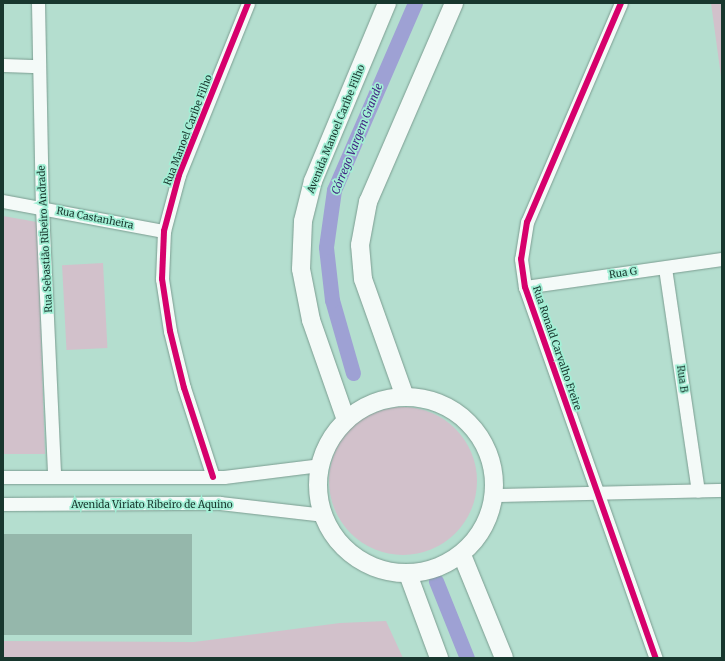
<!DOCTYPE html>
<html>
<head>
<meta charset="utf-8">
<style>
	body { margin:0 }
	#map { position:relative; width:725px; height:661px; overflow:hidden; background:#b4decf; font-family:Merriweather,serif }
	div>[style] { position:absolute }
	.green>* { inset:0; background:#d2c1cb; transform-origin:0 0 }
	.round { border-radius:50% }
	.canal>* { height:15px; margin:-7.5px; padding:0 7.5px; transform-origin:7.5px; border-radius:7.5px; background:#9ea1d4 }
	.building>* { inset:0; background:#95b7ab; transform-origin:0 0 }
	.roads { filter:drop-shadow(0 0 1px #7b9d91) drop-shadow(0 0 1px #7b9d91) }
	.minor>* { height:13px; margin:-6.5px; padding:0 6.5px; transform-origin:6.5px; border-radius:6.5px; background:#f4faf8 }
	.secondary>* { height:18px; margin:-9px; padding:0 9px; transform-origin:9px; border-radius:9px; background:#f4faf8 }
	.secondary>.ring { margin:-9px; padding:0; box-sizing:content-box; background:none; border:18px solid #f4faf8; border-radius:50% }
	.cycleway>* { height:6px; margin:-3px; padding:0 3px; transform-origin:3px; border-radius:3px; background:#d6006c }
	span { translate:-50% -50%; white-space:nowrap; text-align:center; line-height:1.15; -webkit-text-stroke:3.5px #a2efd5; paint-order:stroke }
	.street-label { font-size:10px; color:#18372e }
	.water-label { font-size:11px; color:#412582; font-style:italic }
	.frame { position:absolute; inset:0; border:4px solid #18372e; pointer-events:none }
</style>
</head>
<body>
<div id="map">
	<div class="green">
		<i style="clip-path:polygon(711px 3px,722px 3px,722px 84px)"></i>
		<i style="clip-path:polygon(3px 216px,37px 222px,45px 454px,3px 454px)"></i>
		<i style="left:103px;top:263px;width:85px;height:41px;rotate:87deg"></i>
		<i class="round" style="left:329px;top:407px;width:148px;height:148px"></i>
		<i style="clip-path:polygon(386px 621px,403px 658px,3px 658px,3px 641px,194px 642px,340px 623px)"></i>
	</div>
	<div class="canal">
		<i style="left:353px;top:373px;width:76px;rotate:-106deg"></i>
		<i style="left:332px;top:300px;width:53px;rotate:-96.5deg"></i>
		<i style="left:326px;top:247px;width:58px;rotate:-82deg"></i>
		<i style="left:334px;top:190px;width:204px;rotate:-66.6deg"></i>
		<i style="left:436px;top:581px;width:83px;rotate:68.1deg"></i>
	</div>
	<div class="building">
		<i style="left:3px;top:534px;width:189px;height:101px"></i>
	</div>
	<div class="roads">
		<div class="minor">
			<i style="left:38px;top:3px;width:205px;rotate:88.9deg"></i>
			<i style="left:42px;top:208px;width:268px;rotate:87.4deg"></i>
			<i style="left:621px;top:3px;width:238px;rotate:113.2deg"></i>
			<i style="left:527px;top:222px;width:37px;rotate:99deg"></i>
			<i style="left:521px;top:259px;width:28px;rotate:82deg"></i>
			<i style="left:525px;top:287px;width:393px;rotate:70.6deg"></i>
			<i style="left:3px;top:65px;width:36px;rotate:2deg"></i>
			<i style="left:3px;top:201px;width:164px;rotate:10.6deg"></i>
			<i style="left:665px;top:268px;width:225px;rotate:81.6deg"></i>
			<i style="left:525px;top:287px;width:199px;rotate:-8.1deg"></i>
			<i style="left:3px;top:477px;width:221px"></i>
			<i style="left:224px;top:477px;width:98px;rotate:-7.1deg"></i>
			<i style="left:213px;top:477px;width:94px;rotate:-108deg"></i>
			<i style="left:184px;top:388px;width:59px;rotate:-103.8deg"></i>
			<i style="left:170px;top:331px;width:53px;rotate:-98.7deg"></i>
			<i style="left:162px;top:279px;width:48px;rotate:-87.6deg"></i>
			<i style="left:164px;top:231px;width:58px;rotate:-75deg"></i>
			<i style="left:179px;top:175px;width:185px;rotate:-68.1deg"></i>
			<i style="left:494px;top:495px;width:228px;rotate:-1.3deg"></i>
			<i style="left:3px;top:504px;width:217px;rotate:-0.3deg"></i>
			<i style="left:220px;top:503px;width:105px;rotate:6.6deg"></i>
		</div>
		<div class="secondary">
			<i style="left:405px;top:397px;width:125px;rotate:-109.6deg"></i>
			<i style="left:363px;top:279px;width:34px;rotate:-95deg"></i>
			<i style="left:360px;top:245px;width:44px;rotate:-79.5deg"></i>
			<i style="left:368px;top:202px;width:217px;rotate:-66.6deg"></i>
			<i class="ring" style="left:318px;top:397px;width:158px;height:158px"></i>
			<i style="left:346px;top:420px;width:106px;rotate:-109.3deg"></i>
			<i style="left:311px;top:320px;width:52px;rotate:-101.1deg"></i>
			<i style="left:301px;top:269px;width:48px;rotate:-87.6deg"></i>
			<i style="left:303px;top:221px;width:41px;rotate:-76deg"></i>
			<i style="left:313px;top:181px;width:193px;rotate:-67.4deg"></i>
			<i style="left:462px;top:555px;width:111px;rotate:67.8deg"></i>
			<i style="left:408px;top:574px;width:90px;rotate:69.7deg"></i>
		</div>
	</div>
	<div class="cycleway">
		<i style="left:621px;top:3px;width:238px;rotate:113.2deg"></i>
		<i style="left:527px;top:222px;width:37px;rotate:99deg"></i>
		<i style="left:521px;top:259px;width:28px;rotate:82deg"></i>
		<i style="left:525px;top:287px;width:393px;rotate:70.6deg"></i>
		<i style="left:213px;top:477px;width:94px;rotate:-108deg"></i>
		<i style="left:184px;top:388px;width:59px;rotate:-103.8deg"></i>
		<i style="left:170px;top:331px;width:53px;rotate:-98.7deg"></i>
		<i style="left:162px;top:279px;width:48px;rotate:-87.6deg"></i>
		<i style="left:164px;top:231px;width:58px;rotate:-75deg"></i>
		<i style="left:179px;top:175px;width:185px;rotate:-68.1deg"></i>
	</div>
	<div class="street-label">
		<span style="left:336px;top:129px;rotate:-68deg">Avenida Manoel Caribe Filho</span>
		<span style="left:188px;top:130px;rotate:-69deg">Rua Manoel Caribe Filho</span>
		<span style="left:95px;top:218px;rotate:11deg">Rua Castanheira</span>
		<span style="left:45px;top:239px;rotate:-93deg">Rua Sebastião Ribeiro Andrade</span>
		<span style="left:623px;top:273px;rotate:-8deg">Rua G</span>
		<span style="left:557px;top:348px;rotate:71deg">Rua Ronald Carvalho Freire</span>
		<span style="left:682px;top:379px;rotate:82deg">Rua B</span>
		<span style="left:152px;top:505px">Avenida Viriato Ribeiro de Aquino</span>
	</div>
	<div class="water-label">
		<span style="left:357px;top:139px;rotate:-68deg">Córrego Vargem Grande</span>
	</div>
	<div class="frame"></div>
</div>
</body>
</html>
